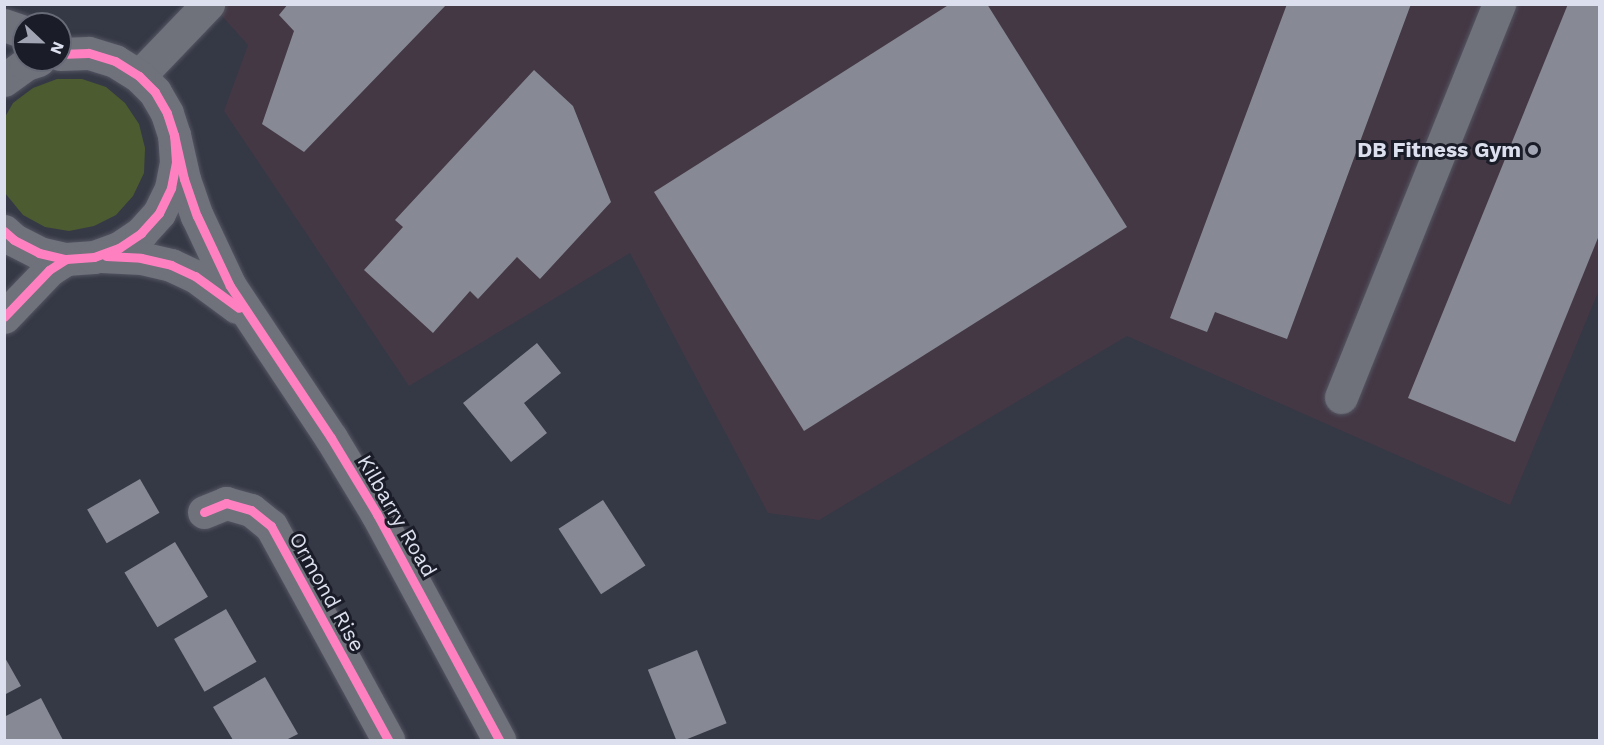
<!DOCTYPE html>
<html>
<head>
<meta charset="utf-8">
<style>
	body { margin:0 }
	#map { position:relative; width:1604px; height:745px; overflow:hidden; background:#353845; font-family:"Work Sans",sans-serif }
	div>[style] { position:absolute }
	.industrial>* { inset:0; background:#443845 }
	.green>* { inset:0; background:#4d5b31 }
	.building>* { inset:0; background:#878a95; transform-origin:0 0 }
	.roads { filter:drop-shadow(0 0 2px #545662) drop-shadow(0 0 2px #545662) }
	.minor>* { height:33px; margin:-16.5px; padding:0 16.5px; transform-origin:16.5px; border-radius:16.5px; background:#6f717b }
	.cycleway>* { height:9px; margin:-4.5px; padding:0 4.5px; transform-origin:4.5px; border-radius:4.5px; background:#ff80c0 }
	.dots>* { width:16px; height:16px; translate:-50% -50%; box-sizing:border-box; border:3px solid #1a1c27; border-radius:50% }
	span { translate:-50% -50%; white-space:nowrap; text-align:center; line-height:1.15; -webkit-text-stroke:6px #1a1c27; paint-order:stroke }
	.poi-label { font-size:21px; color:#dbdfee; font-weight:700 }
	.right { translate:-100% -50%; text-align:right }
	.street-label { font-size:21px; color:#dbdfee }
	.frame { position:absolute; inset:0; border:6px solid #dbdfee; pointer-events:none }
	.north { position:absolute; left:12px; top:12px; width:60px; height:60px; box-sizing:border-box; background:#1a1c27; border:2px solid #676a77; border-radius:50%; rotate:112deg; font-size:16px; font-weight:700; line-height:24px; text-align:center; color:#dbdfee }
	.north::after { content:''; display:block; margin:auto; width:21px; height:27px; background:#a1a5b3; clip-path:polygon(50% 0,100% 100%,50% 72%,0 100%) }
</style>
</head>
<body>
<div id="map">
	<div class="industrial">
		<i style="clip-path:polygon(212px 5px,1599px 5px,1599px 290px,1510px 505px,1127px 336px,819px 520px,768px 513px,630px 253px,409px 386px,224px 111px,248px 45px)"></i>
	</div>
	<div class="green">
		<i style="clip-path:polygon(57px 79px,82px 79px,106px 87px,125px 103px,139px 124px,145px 148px,144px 173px,133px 196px,116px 215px,94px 226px,69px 231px,45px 227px,23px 215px,5px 193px,5px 117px,13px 103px,33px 88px)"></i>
	</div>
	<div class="building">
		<i style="clip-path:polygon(288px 4px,447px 4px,304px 152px,262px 124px,294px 31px,279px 15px)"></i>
		<i style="clip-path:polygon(950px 4px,987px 4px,1127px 227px,804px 431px,654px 192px)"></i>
		<i style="clip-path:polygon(1287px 4px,1411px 4px,1287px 339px,1215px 312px,1207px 332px,1170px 318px)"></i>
		<i style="clip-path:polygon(1568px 4px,1600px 4px,1600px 233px,1515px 442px,1408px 398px)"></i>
		<i style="clip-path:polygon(534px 70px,573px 106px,611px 202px,540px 279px,517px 257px,478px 299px,470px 291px,433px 333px,364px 270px,403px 227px,395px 220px)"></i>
		<i style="clip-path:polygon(537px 343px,561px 373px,524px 403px,547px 433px,511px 462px,463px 403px)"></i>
		<i style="left:140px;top:479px;width:39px;height:61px;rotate:60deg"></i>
		<i style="left:603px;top:500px;width:78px;height:53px;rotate:57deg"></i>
		<i style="left:175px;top:542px;width:64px;height:59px;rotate:59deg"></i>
		<i style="left:226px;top:609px;width:61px;height:60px;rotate:60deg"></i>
		<i style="left:697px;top:650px;width:79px;height:53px;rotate:68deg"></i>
		<i style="clip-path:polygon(4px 656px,21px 686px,4px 695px)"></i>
		<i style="clip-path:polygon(265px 677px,298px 734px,286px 740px,233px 740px,213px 707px)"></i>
		<i style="clip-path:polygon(41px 698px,63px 740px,4px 740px,4px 717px)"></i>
	</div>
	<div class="roads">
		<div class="minor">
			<i style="left:4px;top:25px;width:21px;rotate:19deg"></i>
			<i style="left:139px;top:76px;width:100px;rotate:-46.2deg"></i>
			<i style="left:4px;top:80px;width:27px;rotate:-36deg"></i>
			<i style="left:26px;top:64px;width:13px;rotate:-18deg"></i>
			<i style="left:174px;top:135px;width:45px;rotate:77.2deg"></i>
			<i style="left:184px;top:179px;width:39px;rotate:71deg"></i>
			<i style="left:197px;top:216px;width:77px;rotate:64.8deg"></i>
			<i style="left:230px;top:286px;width:182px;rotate:56.4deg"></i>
			<i style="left:331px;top:438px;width:89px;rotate:58.8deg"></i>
			<i style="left:377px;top:514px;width:257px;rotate:61.6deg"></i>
			<i style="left:4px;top:231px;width:13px;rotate:42deg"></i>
			<i style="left:14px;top:240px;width:28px;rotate:27deg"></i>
			<i style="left:39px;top:253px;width:28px;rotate:13deg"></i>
			<i style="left:66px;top:259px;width:28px;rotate:-4deg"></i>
			<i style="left:94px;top:257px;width:27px;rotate:-20deg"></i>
			<i style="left:119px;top:248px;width:27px;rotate:-34deg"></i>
			<i style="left:141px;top:233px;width:27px;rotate:-48deg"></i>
			<i style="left:159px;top:213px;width:28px;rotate:-64deg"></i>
			<i style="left:171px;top:188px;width:26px;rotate:-79deg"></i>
			<i style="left:176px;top:162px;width:27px;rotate:-94deg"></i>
			<i style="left:174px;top:135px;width:23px;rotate:-108deg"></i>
			<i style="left:167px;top:113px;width:24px;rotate:-120deg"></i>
			<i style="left:155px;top:92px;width:23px;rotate:-135deg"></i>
			<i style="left:139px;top:76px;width:28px;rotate:-148deg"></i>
			<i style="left:115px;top:61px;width:28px;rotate:-163deg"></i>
			<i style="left:88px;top:53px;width:28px;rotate:178deg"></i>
			<i style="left:101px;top:256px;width:40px;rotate:2.9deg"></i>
			<i style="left:141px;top:258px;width:31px;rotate:13deg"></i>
			<i style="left:171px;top:265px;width:26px;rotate:25deg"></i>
			<i style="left:195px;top:276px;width:52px;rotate:36.4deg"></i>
			<i style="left:4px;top:317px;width:65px;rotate:-46.2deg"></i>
			<i style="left:49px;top:270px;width:20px;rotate:-33deg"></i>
			<i style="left:1341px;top:397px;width:424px;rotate:-68.1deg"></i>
			<i style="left:204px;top:512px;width:24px;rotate:-22deg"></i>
			<i style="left:226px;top:503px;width:26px;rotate:16deg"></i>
			<i style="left:251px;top:510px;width:26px;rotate:39deg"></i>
			<i style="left:271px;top:526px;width:244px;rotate:61.3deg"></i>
		</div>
	</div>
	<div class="cycleway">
		<i style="left:174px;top:135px;width:45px;rotate:77.2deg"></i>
		<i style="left:184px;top:179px;width:39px;rotate:71deg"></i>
		<i style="left:197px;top:216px;width:77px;rotate:64.8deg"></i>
		<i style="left:230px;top:286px;width:182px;rotate:56.4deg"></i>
		<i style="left:331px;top:438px;width:89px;rotate:58.8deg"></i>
		<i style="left:377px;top:514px;width:257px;rotate:61.6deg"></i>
		<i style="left:4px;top:231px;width:13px;rotate:42deg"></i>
		<i style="left:14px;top:240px;width:28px;rotate:27deg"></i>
		<i style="left:39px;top:253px;width:28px;rotate:13deg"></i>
		<i style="left:66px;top:259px;width:28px;rotate:-4deg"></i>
		<i style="left:94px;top:257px;width:27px;rotate:-20deg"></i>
		<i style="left:119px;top:248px;width:27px;rotate:-34deg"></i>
		<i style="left:141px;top:233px;width:27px;rotate:-48deg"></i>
		<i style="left:159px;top:213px;width:28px;rotate:-64deg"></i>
		<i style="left:171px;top:188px;width:26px;rotate:-79deg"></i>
		<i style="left:176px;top:162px;width:27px;rotate:-94deg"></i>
		<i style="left:174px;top:135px;width:23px;rotate:-108deg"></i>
		<i style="left:167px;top:113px;width:24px;rotate:-120deg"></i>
		<i style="left:155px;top:92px;width:23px;rotate:-135deg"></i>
		<i style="left:139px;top:76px;width:28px;rotate:-148deg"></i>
		<i style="left:115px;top:61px;width:28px;rotate:-163deg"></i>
		<i style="left:88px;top:53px;width:28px;rotate:178deg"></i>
		<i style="left:106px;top:256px;width:35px;rotate:3deg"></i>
		<i style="left:141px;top:258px;width:31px;rotate:13deg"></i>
		<i style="left:171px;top:265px;width:26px;rotate:25deg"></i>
		<i style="left:195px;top:276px;width:54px;rotate:36deg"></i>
		<i style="left:4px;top:317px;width:65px;rotate:-46.2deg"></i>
		<i style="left:49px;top:270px;width:20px;rotate:-33deg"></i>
		<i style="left:204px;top:512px;width:24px;rotate:-22deg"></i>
		<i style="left:226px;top:503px;width:26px;rotate:16deg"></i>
		<i style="left:251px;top:510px;width:26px;rotate:39deg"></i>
		<i style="left:271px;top:526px;width:244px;rotate:61.3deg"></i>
	</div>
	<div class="dots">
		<i style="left:1533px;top:150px;background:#a1a5b3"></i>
	</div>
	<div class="poi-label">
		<span class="right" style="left:1521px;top:150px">DB Fitness Gym</span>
	</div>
	<div class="street-label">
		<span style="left:397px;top:516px;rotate:60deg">Kilbarry Road</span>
		<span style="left:327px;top:592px;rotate:61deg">Ormond Rise</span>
	</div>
	<div class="frame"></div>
	<div class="north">N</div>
</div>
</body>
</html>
